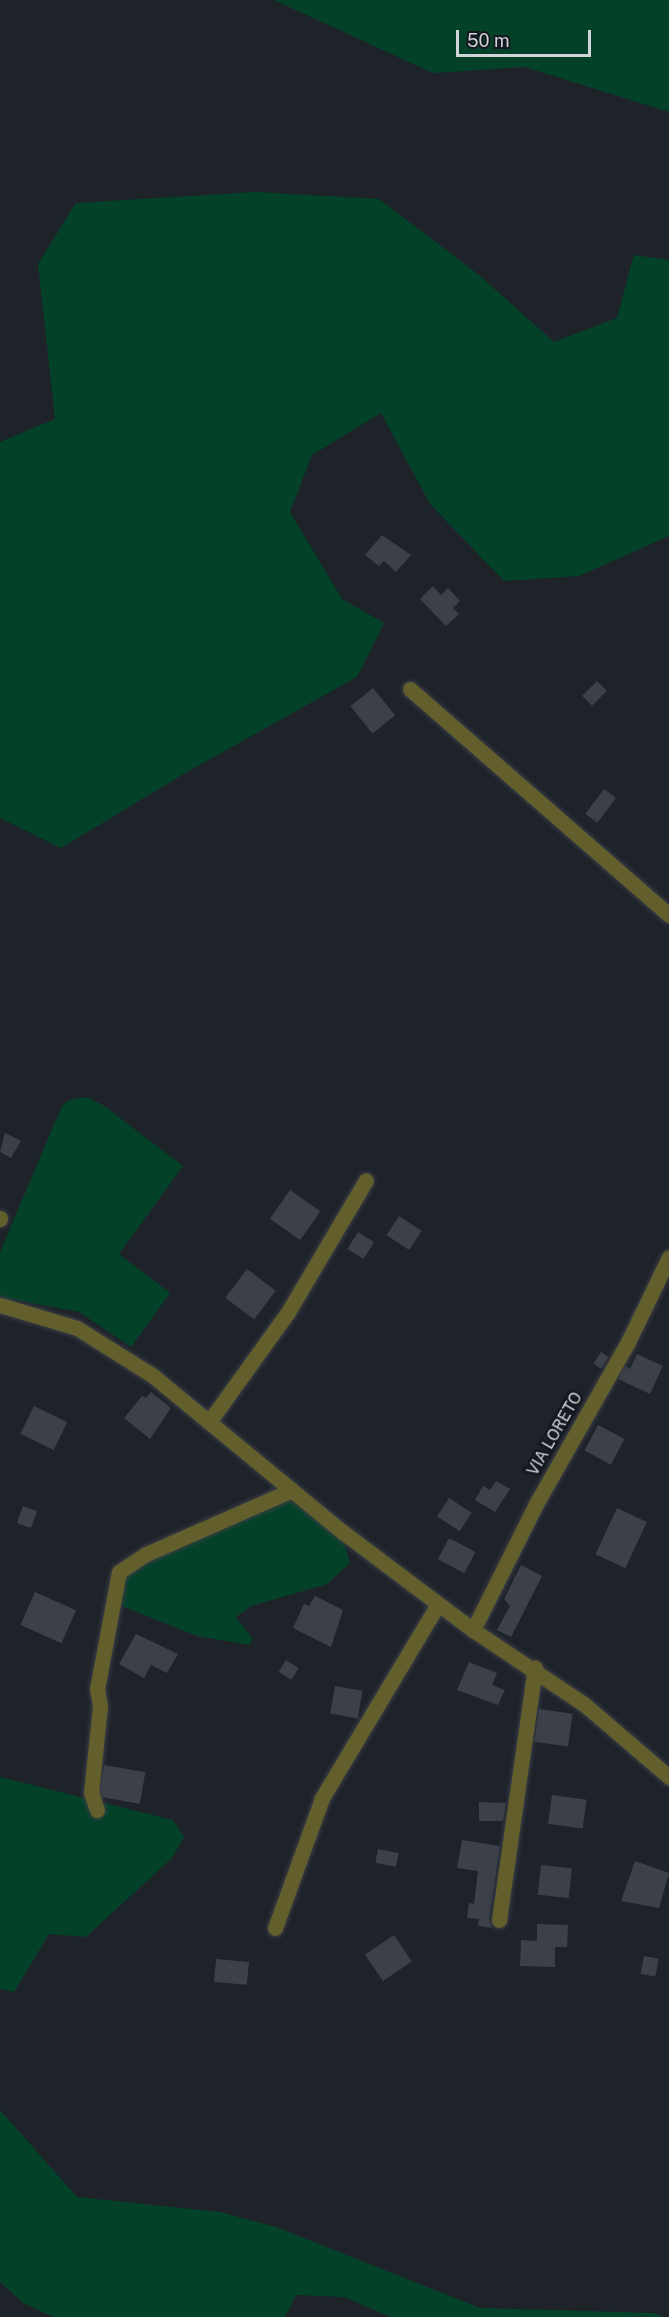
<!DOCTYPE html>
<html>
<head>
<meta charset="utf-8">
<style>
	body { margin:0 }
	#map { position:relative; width:669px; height:2317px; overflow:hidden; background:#1e2229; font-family:"Public Sans",sans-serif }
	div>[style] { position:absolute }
	.green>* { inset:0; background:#034229 }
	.building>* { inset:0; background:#3c4149; transform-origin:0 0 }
	.roads { filter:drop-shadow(0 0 2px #3a3e45) drop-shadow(0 0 2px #3a3e45) }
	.minor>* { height:15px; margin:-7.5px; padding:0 7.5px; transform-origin:7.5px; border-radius:7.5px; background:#635f2d }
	span { translate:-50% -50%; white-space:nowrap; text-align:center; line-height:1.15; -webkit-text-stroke:6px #14191f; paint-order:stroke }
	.street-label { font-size:16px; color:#d0d4d8 }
	.scale { position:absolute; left:456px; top:30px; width:135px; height:27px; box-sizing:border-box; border:3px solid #d0d4d8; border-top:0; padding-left:8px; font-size:18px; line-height:21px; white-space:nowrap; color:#d0d4d8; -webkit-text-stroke:4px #14191f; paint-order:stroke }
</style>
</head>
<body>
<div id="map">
	<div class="green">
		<i style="clip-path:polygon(274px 0,669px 0,669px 112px,525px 67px,433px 73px)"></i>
		<i style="clip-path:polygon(256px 192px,379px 199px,479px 275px,554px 342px,617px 318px,634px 255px,669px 260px,669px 536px,579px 576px,504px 581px,430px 504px,381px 413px,312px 455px,290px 512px,342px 599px,384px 623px,357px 677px,187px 772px,61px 848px,0 818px,0 442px,55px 419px,38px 264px,76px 203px)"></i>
		<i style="clip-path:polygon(87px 1097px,103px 1105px,183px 1166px,119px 1254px,170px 1293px,131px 1347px,79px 1312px,0 1297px,0 1252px,62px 1106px,69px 1100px)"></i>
		<i style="clip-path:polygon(287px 1497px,344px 1542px,350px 1563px,327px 1584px,251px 1606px,236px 1617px,253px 1639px,249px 1645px,197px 1636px,122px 1606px,120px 1596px,127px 1569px)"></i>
		<i style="clip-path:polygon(0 1777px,173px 1820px,184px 1837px,172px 1858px,86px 1937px,49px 1934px,14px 1992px,0 1989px)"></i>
		<i style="clip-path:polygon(0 2110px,77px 2197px,220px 2212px,276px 2227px,480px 2308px,654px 2313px,665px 2317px,391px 2317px,344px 2297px,296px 2295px,285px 2317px,54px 2317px,23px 2303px,0 2282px)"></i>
	</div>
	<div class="building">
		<i style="clip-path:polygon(382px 535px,411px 555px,396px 572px,384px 561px,379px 566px,365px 555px)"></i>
		<i style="clip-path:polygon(433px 586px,441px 595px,448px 588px,460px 601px,453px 608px,459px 614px,446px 626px,420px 599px)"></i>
		<i style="left:597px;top:681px;width:14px;height:21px;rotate:45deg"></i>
		<i style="left:373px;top:688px;width:35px;height:29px;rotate:51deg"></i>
		<i style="left:604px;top:789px;width:15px;height:31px;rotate:37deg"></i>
		<i style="clip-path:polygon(5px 1133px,21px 1141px,11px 1158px,0 1152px)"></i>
		<i style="left:290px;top:1190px;width:37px;height:35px;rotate:35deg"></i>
		<i style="left:399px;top:1216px;width:27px;height:23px;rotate:33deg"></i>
		<i style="left:358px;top:1232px;width:19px;height:20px;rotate:32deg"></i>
		<i style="left:247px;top:1269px;width:36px;height:36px;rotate:37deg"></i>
		<i style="left:601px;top:1352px;width:9px;height:14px;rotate:32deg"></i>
		<i style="clip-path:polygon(637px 1354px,663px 1366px,650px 1394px,618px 1379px,625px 1366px,630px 1369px)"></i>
		<i style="clip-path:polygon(151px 1392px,171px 1408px,150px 1439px,124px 1418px,142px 1396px,146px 1398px)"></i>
		<i style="left:34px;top:1406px;width:37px;height:31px;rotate:26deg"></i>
		<i style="left:598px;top:1425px;width:30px;height:29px;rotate:28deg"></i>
		<i style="clip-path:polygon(496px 1481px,510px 1489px,495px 1512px,475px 1500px,483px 1486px,490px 1490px)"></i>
		<i style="left:449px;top:1498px;width:27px;height:22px;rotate:33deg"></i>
		<i style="left:23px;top:1506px;width:15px;height:18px;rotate:20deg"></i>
		<i style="left:617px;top:1508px;width:33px;height:51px;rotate:25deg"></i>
		<i style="left:449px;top:1538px;width:30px;height:24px;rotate:28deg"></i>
		<i style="clip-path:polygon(521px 1565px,542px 1576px,511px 1637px,497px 1630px,510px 1606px,504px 1599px)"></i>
		<i style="left:35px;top:1592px;width:45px;height:36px;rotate:24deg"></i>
		<i style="clip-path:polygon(315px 1596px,343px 1610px,331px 1647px,293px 1628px,304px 1604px,309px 1606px)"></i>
		<i style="clip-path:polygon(136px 1634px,178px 1654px,167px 1673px,151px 1665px,144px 1678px,119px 1664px)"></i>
		<i style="left:286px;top:1660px;width:15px;height:14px;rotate:32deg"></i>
		<i style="clip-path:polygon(469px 1662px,497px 1673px,492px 1685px,505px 1690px,498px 1705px,457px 1690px)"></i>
		<i style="left:335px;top:1686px;width:28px;height:28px;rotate:10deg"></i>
		<i style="left:539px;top:1709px;width:34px;height:33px;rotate:8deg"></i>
		<i style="left:104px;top:1765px;width:42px;height:32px;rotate:10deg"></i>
		<i style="left:552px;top:1795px;width:35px;height:29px;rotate:8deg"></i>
		<i style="clip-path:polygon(479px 1802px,506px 1803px,503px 1821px,479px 1821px)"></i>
		<i style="clip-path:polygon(462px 1840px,500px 1846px,489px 1919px,492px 1928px,478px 1926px,479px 1919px,467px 1918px,469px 1903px,474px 1904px,478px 1871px,457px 1868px)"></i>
		<i style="left:378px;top:1849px;width:21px;height:14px;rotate:11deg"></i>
		<i style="clip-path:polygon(635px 1861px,669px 1873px,659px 1908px,621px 1901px)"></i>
		<i style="left:541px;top:1865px;width:31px;height:30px;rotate:6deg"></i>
		<i style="clip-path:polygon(537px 1924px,568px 1925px,567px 1947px,555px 1947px,555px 1967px,520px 1966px,521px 1940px,537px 1941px)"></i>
		<i style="left:394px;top:1935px;width:32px;height:35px;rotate:56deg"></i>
		<i style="left:644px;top:1956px;width:15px;height:18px;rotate:11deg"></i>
		<i style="left:216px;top:1959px;width:33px;height:23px;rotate:5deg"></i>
	</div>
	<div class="roads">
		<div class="minor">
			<i style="left:410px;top:689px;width:344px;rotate:41.1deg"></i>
			<i style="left:0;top:1219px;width:1px;rotate:-90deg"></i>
			<i style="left:0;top:1305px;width:80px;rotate:16.6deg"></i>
			<i style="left:77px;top:1328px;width:89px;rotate:32.1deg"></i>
			<i style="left:152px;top:1375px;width:249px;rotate:39.5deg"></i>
			<i style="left:344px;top:1533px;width:161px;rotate:36.9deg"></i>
			<i style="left:473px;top:1630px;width:135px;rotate:33.8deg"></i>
			<i style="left:585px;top:1705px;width:111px;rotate:40.6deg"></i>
			<i style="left:209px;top:1422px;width:135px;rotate:-54.3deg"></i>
			<i style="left:288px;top:1312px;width:153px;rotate:-59.4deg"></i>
			<i style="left:473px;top:1630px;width:141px;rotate:-63.4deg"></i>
			<i style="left:536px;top:1504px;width:186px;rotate:-60.4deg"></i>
			<i style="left:628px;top:1342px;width:94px;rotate:-64.2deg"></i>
			<i style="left:97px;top:1810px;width:18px;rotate:-109deg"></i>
			<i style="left:91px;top:1793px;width:87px;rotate:-84.1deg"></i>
			<i style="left:100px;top:1706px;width:17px;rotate:-100deg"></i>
			<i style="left:97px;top:1689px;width:119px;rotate:-79.4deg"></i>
			<i style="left:119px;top:1572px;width:32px;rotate:-34deg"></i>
			<i style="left:146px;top:1554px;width:159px;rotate:-23.7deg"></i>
			<i style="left:499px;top:1920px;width:255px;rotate:-81.9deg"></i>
			<i style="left:275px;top:1928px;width:138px;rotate:-70.1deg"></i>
			<i style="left:322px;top:1798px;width:226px;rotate:-59.1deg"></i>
		</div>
	</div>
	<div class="street-label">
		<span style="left:555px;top:1434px;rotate:-60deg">VIA LORETO</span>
	</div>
	<div class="scale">50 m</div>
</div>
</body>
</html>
